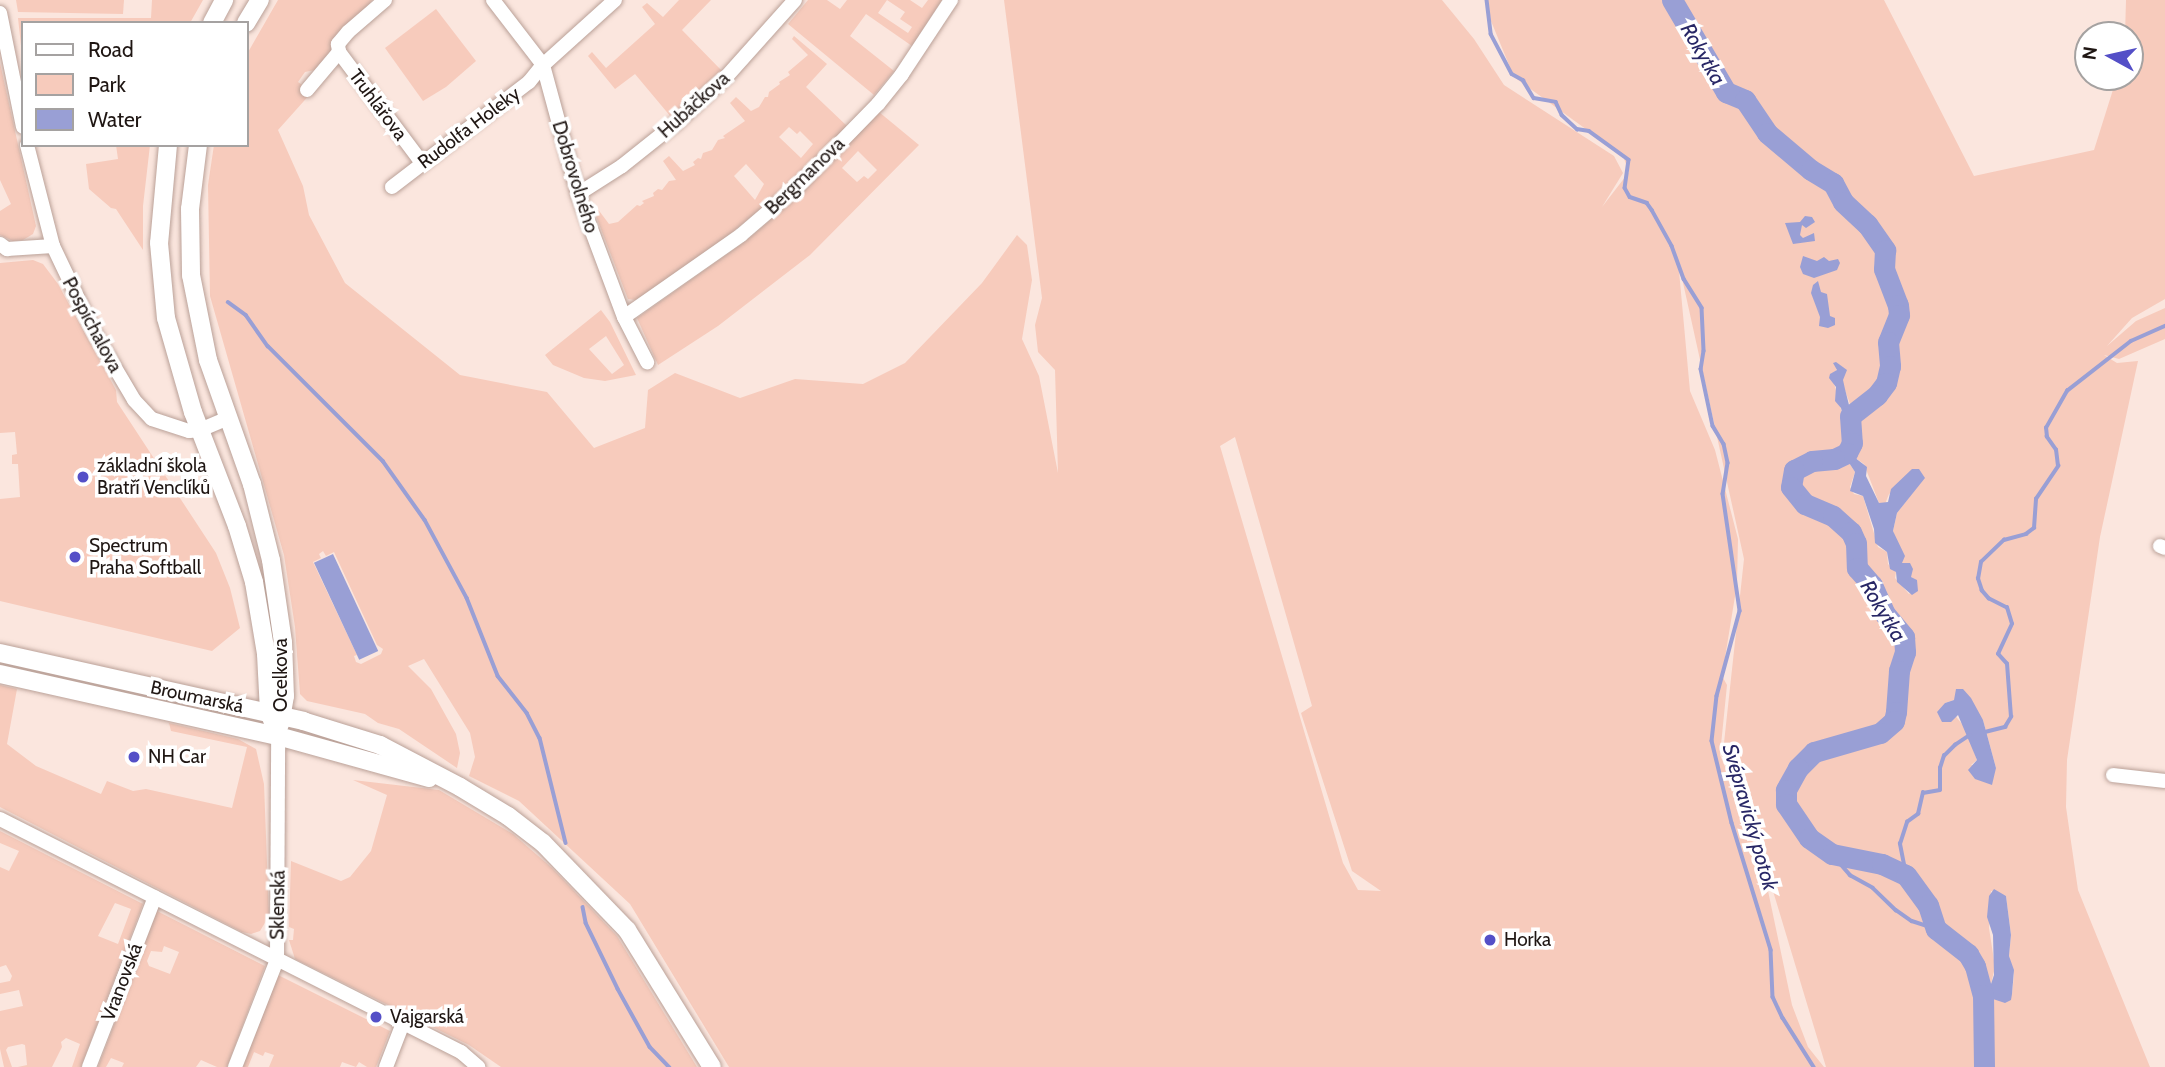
<!DOCTYPE html>
<html>
<head>
<meta charset="utf-8">
<style>
	body { margin:0 }
	#map { position:relative; width:2165px; height:1067px; overflow:hidden; background:#fbe6de; font-family:Cabin,sans-serif }
	div>[style] { position:absolute }
	.green>* { inset:0; background:#f7cbbc }
	.water>* { inset:0; background:#999fd5; transform-origin:0 0 }
	.stream>* { height:3.5px; margin:-1.75px; padding:0 1.75px; transform-origin:1.75px; border-radius:1.75px; background:#999fd5 }
	.river>* { height:21px; margin:-10.5px; padding:0 10.5px; transform-origin:10.5px; border-radius:10.5px; background:#999fd5 }
	.roads { filter:drop-shadow(0 0 2px #baa198) drop-shadow(0 0 2px #baa198) }
	.minor>* { height:14px; margin:-7px; padding:0 7px; transform-origin:7px; border-radius:7px; background:#fff }
	.tertiary>* { height:18px; margin:-9px; padding:0 9px; transform-origin:9px; border-radius:9px; background:#fff }
	.dots>* { width:19px; height:19px; translate:-50% -50%; box-sizing:border-box; border:4px solid #fff; border-radius:50% }
	span { translate:-50% -50%; white-space:nowrap; text-align:center; line-height:1.15; -webkit-text-stroke:7px #fff; paint-order:stroke }
	.street-label { font-size:19px; color:#1f1613 }
	.poi-label { font-size:19px; color:#1f1613 }
	.left { translate:0 -50%; text-align:left }
	.water-label { font-size:21px; color:#282766; font-style:italic }
	.legend { position:absolute; left:21px; top:21px; width:228px; height:126px; box-sizing:border-box; background:#fff; border:2px solid #a5a2a1; margin:0; padding:9px 12px; list-style:none; font-size:21px; color:#1f1613 }
	.legend li { display:flex; align-items:center; gap:14px; height:35px }
	.legend b { width:35px; border:2px solid #a5a2a1 }
	.north { position:absolute; left:2074px; top:21px; width:70px; height:70px; box-sizing:border-box; background:#fff; border:2px solid #a5a2a1; border-radius:50%; rotate:278deg; font-size:19px; font-weight:700; line-height:28px; text-align:center; color:#1f1613 }
	.north::after { content:''; display:block; margin:auto; width:24px; height:32px; background:#544fc7; clip-path:polygon(50% 0,100% 100%,50% 72%,0 100%) }
</style>
</head>
<body>
<div id="map">
	<div class="green">
		<i style="clip-path:polygon(16px 0,124px 0,123px 14px,18px 12px)"></i>
		<i style="clip-path:polygon(152px 0,203px 0,190px 23px,23px 23px,22px 55px,18px 18px,151px 18px)"></i>
		<i style="clip-path:polygon(evenodd,278px 0,372px 0,330px 57px,315px 70px,305px 72px,298px 82px,312px 92px,278px 130px,303px 186px,309px 215px,345px 283px,460px 375px,547px 392px,594px 448px,645px 428px,648px 390px,675px 373px,740px 398px,795px 379px,863px 384px,905px 363px,982px 283px,1017px 235px,1027px 245px,1032px 280px,1022px 339px,1039px 376px,1058px 473px,1055px 370px,1038px 352px,1035px 325px,1042px 298px,1004px 0,1442px 0,1474px 39px,1504px 85px,1614px 156px,1623px 173px,1602px 207px,1629px 172px,1623px 156px,1514px 77px,1491px 21px,1487px 0,1884px 0,1974px 176px,2094px 150px,2117px 77px,2130px 77px,2130px 35px,2125px 35px,2126px 0,2165px 0,2165px 299px,2132px 318px,2107px 346px,2136px 321px,2165px 308px,2165px 339px,2119px 359px,2104px 355px,2117px 363px,2138px 361px,2100px 537px,2067px 760px,2066px 807px,2078px 890px,2150px 1067px,1826px 1067px,1773px 891px,1723px 752px,1744px 559px,1678px 260px,1690px 391px,1715px 450px,1738px 539px,1737px 584px,1722px 676px,1727px 685px,1720px 755px,1739px 799px,1767px 886px,1792px 1005px,1808px 1047px,1824px 1067px,729px 1067px,630px 904px,519px 801px,469px 776px,475px 757px,470px 733px,424px 659px,408px 666px,431px 689px,456px 734px,460px 753px,457px 768px,399px 729px,378px 723px,365px 714px,307px 701px,300px 694px,295px 627px,284px 555px,210px 296px,208px 185px,214px 145px,247px 145px,247px 54px,278px 0,1837px 368px,1855px 418px,1854px 457px,1864px 464px,1879px 503px,1885px 504px,1889px 494px,1924px 478px,1897px 513px,1893px 531px,1902px 563px,1909px 563px,1911px 577px,1917px 581px,1917px 586px,1909px 594px,1895px 578px,1896px 572px,1888px 564px,1887px 552px,1878px 547px,1863px 496px,1854px 494px,1850px 487px,1855px 472px,1842px 452px,1847px 432px,1834px 383px,1837px 368px,278px 0,1235px 437px,1312px 706px,1301px 713px,1352px 871px,1381px 891px,1358px 890px,1343px 863px,1220px 446px,1235px 437px,278px 0,323px 551px,326px 556px,334px 552px,377px 645px,383px 649px,381px 654px,361px 664px,356px 662px,354px 656px,357px 655px,313px 562px,321px 558px,319px 554px,323px 551px,278px 0,1954px 700px,1983px 720px,1996px 768px,1971px 765px,1977px 760px,1966px 729px,1945px 703px,1954px 700px,278px 0,1991px 891px,2006px 896px,2011px 935px,2009px 956px,2014px 975px,2012px 994px,1990px 998px,1983px 1005px,1979px 980px,1991px 984px,1995px 967px,1989px 928px,1991px 891px)"></i>
		<i style="clip-path:polygon(679px 0,711px 0,682px 30px,722px 71px,671px 117px,635px 74px,615px 89px,588px 56px,592px 52px,606px 68px,655px 24px,642px 7px,647px 3px,663px 17px)"></i>
		<i style="clip-path:polygon(808px 0,827px 0,840px 9px,847px 0,887px 0,878px 13px,908px 33px,912px 27px,900px 19px,905px 12px,887px 0,910px 0,922px 8px,928px 0,942px 0,912px 46px,866px 14px,850px 36px,894px 71px,874px 95px,788px 24px)"></i>
		<i style="clip-path:polygon(436px 9px,476px 61px,446px 87px,423px 101px,385px 48px)"></i>
		<i style="clip-path:polygon(evenodd,794px 36px,827px 64px,806px 87px,847px 126px,781px 192px,708px 252px,636px 300px,628px 299px,594px 211px,597px 208px,609px 224px,618px 222px,637px 205px,640px 206px,644px 203px,642px 201px,654px 196px,653px 193px,658px 189px,662px 190px,669px 181px,676px 180px,663px 161px,669px 156px,683px 171px,695px 165px,693px 162px,698px 158px,701px 159px,703px 153px,712px 150px,718px 140px,725px 138px,723px 136px,745px 121px,730px 103px,736px 97px,751px 111px,759px 107px,765px 97px,768px 97px,769px 92px,780px 84px,779px 82px,790px 75px,788px 72px,808px 55px,792px 39px,794px 36px,789px 127px,797px 134px,800px 131px,813px 144px,801px 158px,779px 137px,789px 127px,794px 36px,746px 164px,764px 184px,755px 200px,734px 176px,746px 164px)"></i>
		<i style="clip-path:polygon(0 63px,36px 226px,33px 234px,23px 240px,13px 241px,0 235px,0 211px,11px 204px,0 180px)"></i>
		<i style="clip-path:polygon(evenodd,879px 112px,919px 145px,810px 255px,718px 326px,658px 365px,637px 318px,747px 240px,803px 192px,879px 112px,858px 151px,877px 170px,868px 179px,864px 176px,857px 182px,842px 168px,858px 151px)"></i>
		<i style="clip-path:polygon(116px 145px,150px 145px,143px 206px,143px 250px,116px 209px,111px 208px,89px 189px,86px 164px,118px 159px)"></i>
		<i style="clip-path:polygon(33px 260px,43px 264px,58px 284px,116px 390px,117px 402px,216px 553px,230px 588px,240px 628px,212px 651px,0 601px,0 499px,20px 497px,18px 464px,12px 464px,12px 455px,17px 454px,15px 432px,0 433px,0 263px)"></i>
		<i style="clip-path:polygon(evenodd,601px 310px,610px 322px,636px 375px,605px 381px,584px 378px,553px 365px,545px 355px,601px 310px,606px 336px,624px 365px,612px 374px,589px 349px,606px 336px)"></i>
		<i style="clip-path:polygon(0 685px,17px 689px,7px 744px,36px 766px,101px 794px,107px 781px,133px 791px,146px 789px,232px 808px,247px 747px,171px 731px,169px 723px,238px 739px,256px 749px,264px 784px,269px 916px,260px 931px,251px 934px,242px 932px,0 807px)"></i>
		<i style="clip-path:polygon(353px 780px,439px 790px,513px 834px,552px 868px,617px 936px,697px 1067px,501px 1067px,469px 1045px,295px 959px,289px 940px,293px 940px,294px 929px,289px 927px,291px 861px,341px 881px,350px 877px,371px 851px,387px 795px)"></i>
		<i style="clip-path:polygon(evenodd,0 831px,143px 904px,81px 1067px,72px 1067px,80px 1044px,66px 1038px,61px 1042px,62px 1047px,52px 1067px,18px 1067px,27px 1065px,25px 1045px,22px 1044px,8px 1047px,6px 1050px,12px 1067px,4px 1067px,0 1049px,0 1011px,23px 1006px,19px 990px,0 994px,0 983px,10px 981px,12px 976px,6px 965px,0 967px,0 867px,9px 871px,19px 851px,0 843px,0 831px,115px 903px,131px 909px,118px 944px,98px 936px,115px 903px)"></i>
		<i style="clip-path:polygon(evenodd,157px 911px,265px 966px,227px 1067px,217px 1067px,201px 1060px,196px 1067px,122px 1067px,124px 1063px,111px 1058px,106px 1067px,98px 1067px,157px 911px,164px 946px,179px 952px,170px 974px,149px 966px,147px 961px,151px 951px,162px 952px,164px 946px)"></i>
		<i style="clip-path:polygon(278px 975px,390px 1031px,376px 1067px,367px 1067px,359px 1062px,356px 1067px,342px 1062px,340px 1067px,269px 1067px,274px 1055px,265px 1052px,263px 1056px,254px 1052px,248px 1067px,243px 1067px)"></i>
	</div>
	<div class="water">
		<i style="clip-path:polygon(1805px 216px,1812px 217px,1815px 222px,1806px 228px,1802px 225px,1800px 235px,1803px 238px,1814px 233px,1815px 241px,1793px 244px,1785px 223px,1800px 222px)"></i>
		<i style="clip-path:polygon(1803px 256px,1817px 261px,1824px 257px,1829px 261px,1838px 259px,1840px 263px,1837px 270px,1814px 278px,1803px 274px,1800px 267px)"></i>
		<i style="clip-path:polygon(1818px 281px,1821px 292px,1827px 294px,1830px 316px,1835px 318px,1835px 325px,1828px 328px,1819px 326px,1820px 317px,1811px 293px,1813px 285px)"></i>
		<i style="clip-path:polygon(1836px 362px,1847px 370px,1843px 380px,1845px 389px,1850px 409px,1858px 413px,1854px 430px,1858px 450px,1854px 457px,1867px 467px,1866px 476px,1879px 503px,1888px 502px,1891px 489px,1912px 469px,1919px 469px,1925px 478px,1897px 513px,1893px 531px,1905px 556px,1902px 563px,1910px 563px,1913px 569px,1911px 577px,1917px 580px,1918px 591px,1912px 595px,1897px 582px,1896px 572px,1890px 569px,1887px 552px,1875px 543px,1874px 529px,1863px 496px,1850px 491px,1855px 472px,1842px 452px,1847px 432px,1841px 408px,1835px 401px,1836px 387px,1829px 378px,1830px 374px,1837px 370px,1833px 363px)"></i>
		<i style="left:333px;top:554px;width:107px;height:21px;rotate:65deg"></i>
		<i style="clip-path:polygon(1956px 689px,1963px 689px,1971px 698px,1983px 720px,1996px 768px,1992px 785px,1975px 779px,1968px 770px,1977px 760px,1958px 715px,1951px 722px,1942px 722px,1937px 712px,1945px 703px,1954px 700px)"></i>
		<i style="clip-path:polygon(1994px 889px,2006px 896px,2011px 935px,2009px 956px,2014px 970px,2012px 994px,2011px 1000px,2005px 1003px,1990px 998px,1982px 1006px,1978px 979px,1991px 984px,1994px 975px,1993px 935px,1987px 917px,1989px 896px)"></i>
	</div>
	<div class="stream">
		<i style="left:1487px;top:0;width:34px;rotate:83deg"></i>
		<i style="left:1491px;top:34px;width:45px;rotate:62.3deg"></i>
		<i style="left:1512px;top:74px;width:13px;rotate:29deg"></i>
		<i style="left:1523px;top:80px;width:21px;rotate:59deg"></i>
		<i style="left:1534px;top:98px;width:22px;rotate:10deg"></i>
		<i style="left:1556px;top:102px;width:14px;rotate:65deg"></i>
		<i style="left:1562px;top:115px;width:21px;rotate:43deg"></i>
		<i style="left:1577px;top:129px;width:12px;rotate:9deg"></i>
		<i style="left:1589px;top:131px;width:49px;rotate:35.9deg"></i>
		<i style="left:1629px;top:160px;width:28px;rotate:98deg"></i>
		<i style="left:1625px;top:188px;width:10px;rotate:61deg"></i>
		<i style="left:1630px;top:197px;width:18px;rotate:19deg"></i>
		<i style="left:1647px;top:203px;width:9px;rotate:54deg"></i>
		<i style="left:1652px;top:210px;width:41px;rotate:60.9deg"></i>
		<i style="left:1672px;top:246px;width:35px;rotate:70deg"></i>
		<i style="left:1684px;top:279px;width:34px;rotate:58deg"></i>
		<i style="left:1702px;top:308px;width:43px;rotate:87.3deg"></i>
		<i style="left:1704px;top:351px;width:18px;rotate:99deg"></i>
		<i style="left:1701px;top:369px;width:58px;rotate:78.1deg"></i>
		<i style="left:1713px;top:426px;width:21px;rotate:59deg"></i>
		<i style="left:1724px;top:444px;width:19px;rotate:78deg"></i>
		<i style="left:1728px;top:463px;width:31px;rotate:99deg"></i>
		<i style="left:1723px;top:494px;width:118px;rotate:81.7deg"></i>
		<i style="left:1740px;top:611px;width:88px;rotate:105.1deg"></i>
		<i style="left:1717px;top:696px;width:45px;rotate:96.3deg"></i>
		<i style="left:1712px;top:741px;width:84px;rotate:76.3deg"></i>
		<i style="left:1732px;top:823px;width:133px;rotate:72.9deg"></i>
		<i style="left:1771px;top:950px;width:47px;rotate:87.6deg"></i>
		<i style="left:1773px;top:997px;width:23px;rotate:65deg"></i>
		<i style="left:1783px;top:1018px;width:58px;rotate:57.7deg"></i>
		<i style="left:228px;top:302px;width:22px;rotate:36deg"></i>
		<i style="left:246px;top:315px;width:38px;rotate:55deg"></i>
		<i style="left:268px;top:346px;width:163px;rotate:45deg"></i>
		<i style="left:383px;top:461px;width:72px;rotate:54.6deg"></i>
		<i style="left:425px;top:520px;width:89px;rotate:61.7deg"></i>
		<i style="left:467px;top:598px;width:84px;rotate:68.3deg"></i>
		<i style="left:498px;top:676px;width:47px;rotate:51.9deg"></i>
		<i style="left:527px;top:713px;width:28px;rotate:63deg"></i>
		<i style="left:540px;top:738px;width:108px;rotate:76.1deg"></i>
		<i style="left:1985px;top:732px;width:21px;rotate:-14deg"></i>
		<i style="left:2005px;top:727px;width:12px;rotate:-59deg"></i>
		<i style="left:2011px;top:717px;width:53px;rotate:-94.3deg"></i>
		<i style="left:2007px;top:664px;width:13px;rotate:-132deg"></i>
		<i style="left:1998px;top:654px;width:33px;rotate:-65deg"></i>
		<i style="left:2012px;top:624px;width:17px;rotate:-107deg"></i>
		<i style="left:2007px;top:608px;width:20px;rotate:-153deg"></i>
		<i style="left:1989px;top:599px;width:11px;rotate:-131deg"></i>
		<i style="left:1982px;top:591px;width:13px;rotate:-108deg"></i>
		<i style="left:1978px;top:579px;width:17px;rotate:-80deg"></i>
		<i style="left:1981px;top:562px;width:32px;rotate:-44deg"></i>
		<i style="left:2004px;top:540px;width:23px;rotate:-15deg"></i>
		<i style="left:2026px;top:534px;width:10px;rotate:-37deg"></i>
		<i style="left:2034px;top:528px;width:29px;rotate:-86deg"></i>
		<i style="left:2036px;top:499px;width:40px;rotate:-56deg"></i>
		<i style="left:2058px;top:466px;width:16px;rotate:-97deg"></i>
		<i style="left:2056px;top:450px;width:16px;rotate:-125deg"></i>
		<i style="left:2047px;top:437px;width:9px;rotate:-96deg"></i>
		<i style="left:2046px;top:428px;width:43px;rotate:-60.4deg"></i>
		<i style="left:2067px;top:391px;width:81px;rotate:-38deg"></i>
		<i style="left:2131px;top:341px;width:37px;rotate:-24deg"></i>
		<i style="left:1832px;top:854px;width:28px;rotate:49deg"></i>
		<i style="left:1850px;top:875px;width:26px;rotate:29deg"></i>
		<i style="left:1873px;top:888px;width:32px;rotate:44deg"></i>
		<i style="left:1896px;top:910px;width:19px;rotate:35deg"></i>
		<i style="left:1912px;top:921px;width:25px;rotate:18deg"></i>
		<i style="left:1906px;top:875px;width:32px;rotate:-101deg"></i>
		<i style="left:1900px;top:844px;width:23px;rotate:-72deg"></i>
		<i style="left:1907px;top:822px;width:14px;rotate:-36deg"></i>
		<i style="left:1918px;top:814px;width:22px;rotate:-77deg"></i>
		<i style="left:1923px;top:793px;width:17px;rotate:-10deg"></i>
		<i style="left:1940px;top:790px;width:22px;rotate:-90deg"></i>
		<i style="left:1940px;top:768px;width:13px;rotate:-72deg"></i>
		<i style="left:1944px;top:756px;width:16px;rotate:-45deg"></i>
		<i style="left:1955px;top:745px;width:18px;rotate:-34deg"></i>
		<i style="left:583px;top:907px;width:16px;rotate:79deg"></i>
		<i style="left:586px;top:923px;width:73px;rotate:64.1deg"></i>
		<i style="left:618px;top:989px;width:66px;rotate:61.1deg"></i>
		<i style="left:650px;top:1047px;width:28px;rotate:46deg"></i>
	</div>
	<div class="river">
		<i style="left:1672px;top:0;width:107px;rotate:59.6deg"></i>
		<i style="left:1726px;top:92px;width:21px;rotate:23deg"></i>
		<i style="left:1745px;top:100px;width:40px;rotate:56deg"></i>
		<i style="left:1767px;top:133px;width:57px;rotate:40.1deg"></i>
		<i style="left:1811px;top:170px;width:26px;rotate:31deg"></i>
		<i style="left:1833px;top:183px;width:21px;rotate:62deg"></i>
		<i style="left:1843px;top:202px;width:33px;rotate:43deg"></i>
		<i style="left:1867px;top:224px;width:32px;rotate:55deg"></i>
		<i style="left:1885px;top:250px;width:19px;rotate:93deg"></i>
		<i style="left:1884px;top:269px;width:39px;rotate:69deg"></i>
		<i style="left:1898px;top:305px;width:10px;rotate:84deg"></i>
		<i style="left:1899px;top:315px;width:29px;rotate:112deg"></i>
		<i style="left:1888px;top:342px;width:24px;rotate:85deg"></i>
		<i style="left:1890px;top:366px;width:17px;rotate:103deg"></i>
		<i style="left:1886px;top:383px;width:15px;rotate:127deg"></i>
		<i style="left:1877px;top:395px;width:34px;rotate:142deg"></i>
		<i style="left:1850px;top:416px;width:27px;rotate:86deg"></i>
		<i style="left:1852px;top:443px;width:11px;rotate:117deg"></i>
		<i style="left:1847px;top:453px;width:14px;rotate:155deg"></i>
		<i style="left:1834px;top:459px;width:22px;rotate:175deg"></i>
		<i style="left:1812px;top:461px;width:20px;rotate:153deg"></i>
		<i style="left:1794px;top:470px;width:17px;rotate:100deg"></i>
		<i style="left:1791px;top:487px;width:22px;rotate:51deg"></i>
		<i style="left:1805px;top:504px;width:30px;rotate:23deg"></i>
		<i style="left:1833px;top:516px;width:24px;rotate:42deg"></i>
		<i style="left:1851px;top:532px;width:12px;rotate:66deg"></i>
		<i style="left:1856px;top:543px;width:25px;rotate:88deg"></i>
		<i style="left:1857px;top:568px;width:23px;rotate:49deg"></i>
		<i style="left:1872px;top:585px;width:32px;rotate:66deg"></i>
		<i style="left:1885px;top:614px;width:30px;rotate:50deg"></i>
		<i style="left:1904px;top:637px;width:15px;rotate:86deg"></i>
		<i style="left:1905px;top:652px;width:20px;rotate:108deg"></i>
		<i style="left:1899px;top:671px;width:41px;rotate:94.2deg"></i>
		<i style="left:1896px;top:712px;width:9px;rotate:103deg"></i>
		<i style="left:1894px;top:721px;width:18px;rotate:139deg"></i>
		<i style="left:1880px;top:733px;width:69px;rotate:163.9deg"></i>
		<i style="left:1814px;top:752px;width:23px;rotate:135deg"></i>
		<i style="left:1798px;top:768px;width:25px;rotate:119deg"></i>
		<i style="left:1786px;top:790px;width:14px;rotate:90deg"></i>
		<i style="left:1786px;top:804px;width:41px;rotate:55.9deg"></i>
		<i style="left:1809px;top:838px;width:28px;rotate:35deg"></i>
		<i style="left:1832px;top:854px;width:51px;rotate:11.3deg"></i>
		<i style="left:1882px;top:864px;width:26px;rotate:25deg"></i>
		<i style="left:1906px;top:875px;width:37px;rotate:54deg"></i>
		<i style="left:1928px;top:905px;width:25px;rotate:72deg"></i>
		<i style="left:1936px;top:929px;width:41px;rotate:38deg"></i>
		<i style="left:1968px;top:954px;width:14px;rotate:60deg"></i>
		<i style="left:1975px;top:966px;width:30px;rotate:75deg"></i>
		<i style="left:1983px;top:995px;width:72px;rotate:89.2deg"></i>
	</div>
	<div class="roads">
		<div class="minor">
			<i style="left:385px;top:0;width:49px;rotate:139.1deg"></i>
			<i style="left:348px;top:32px;width:16px;rotate:130deg"></i>
			<i style="left:338px;top:44px;width:8px;rotate:83deg"></i>
			<i style="left:339px;top:52px;width:139px;rotate:53.2deg"></i>
			<i style="left:493px;top:0;width:82px;rotate:52.4deg"></i>
			<i style="left:543px;top:65px;width:134px;rotate:74.8deg"></i>
			<i style="left:578px;top:194px;width:131px;rotate:69.5deg"></i>
			<i style="left:624px;top:317px;width:51px;rotate:62.9deg"></i>
			<i style="left:0;top:13px;width:116px;rotate:78.6deg"></i>
			<i style="left:307px;top:90px;width:50px;rotate:-49.9deg"></i>
			<i style="left:27px;top:145px;width:104px;rotate:75.6deg"></i>
			<i style="left:53px;top:246px;width:95px;rotate:64.5deg"></i>
			<i style="left:94px;top:332px;width:79px;rotate:59.5deg"></i>
			<i style="left:134px;top:400px;width:26px;rotate:47deg"></i>
			<i style="left:152px;top:419px;width:39px;rotate:18deg"></i>
			<i style="left:189px;top:431px;width:11px;rotate:-5deg"></i>
			<i style="left:200px;top:430px;width:30px;rotate:-23deg"></i>
			<i style="left:392px;top:187px;width:173px;rotate:-37.5deg"></i>
			<i style="left:529px;top:82px;width:22px;rotate:-51deg"></i>
			<i style="left:543px;top:65px;width:97px;rotate:-42.1deg"></i>
			<i style="left:578px;top:194px;width:52px;rotate:-32.5deg"></i>
			<i style="left:622px;top:166px;width:69px;rotate:-38.5deg"></i>
			<i style="left:676px;top:123px;width:69px;rotate:-42.7deg"></i>
			<i style="left:727px;top:76px;width:102px;rotate:-48.2deg"></i>
			<i style="left:0;top:244px;width:9px;rotate:36deg"></i>
			<i style="left:7px;top:249px;width:46px;rotate:-3.7deg"></i>
			<i style="left:624px;top:317px;width:143px;rotate:-35deg"></i>
			<i style="left:741px;top:235px;width:74px;rotate:-40.6deg"></i>
			<i style="left:797px;top:187px;width:116px;rotate:-45.7deg"></i>
			<i style="left:878px;top:104px;width:38px;rotate:-51deg"></i>
			<i style="left:902px;top:74px;width:89px;rotate:-56.5deg"></i>
			<i style="left:2160px;top:546px;width:5px;rotate:22deg"></i>
			<i style="left:2113px;top:775px;width:52px;rotate:6.6deg"></i>
			<i style="left:0;top:819px;width:517px;rotate:26.81deg"></i>
			<i style="left:461px;top:1052px;width:23px;rotate:41deg"></i>
			<i style="left:89px;top:1067px;width:182px;rotate:-68.8deg"></i>
			<i style="left:235px;top:1067px;width:115px;rotate:-68.6deg"></i>
			<i style="left:277px;top:960px;width:224px;rotate:-89.7deg"></i>
			<i style="left:386px;top:1067px;width:47px;rotate:-68.9deg"></i>
		</div>
		<div class="tertiary">
			<i style="left:212px;top:23px;width:26px;rotate:-62deg"></i>
			<i style="left:246px;top:23px;width:27px;rotate:-59deg"></i>
			<i style="left:168px;top:145px;width:98px;rotate:95.2deg"></i>
			<i style="left:159px;top:243px;width:75px;rotate:84.7deg"></i>
			<i style="left:166px;top:318px;width:98px;rotate:74deg"></i>
			<i style="left:193px;top:412px;width:122px;rotate:68.9deg"></i>
			<i style="left:237px;top:526px;width:59px;rotate:73.1deg"></i>
			<i style="left:254px;top:582px;width:73px;rotate:80.5deg"></i>
			<i style="left:266px;top:654px;width:58px;rotate:87deg"></i>
			<i style="left:269px;top:712px;width:26px;rotate:69deg"></i>
			<i style="left:198px;top:145px;width:64px;rotate:97.1deg"></i>
			<i style="left:190px;top:209px;width:66px;rotate:89.1deg"></i>
			<i style="left:191px;top:275px;width:87px;rotate:78.7deg"></i>
			<i style="left:208px;top:360px;width:132px;rotate:70.5deg"></i>
			<i style="left:252px;top:484px;width:78px;rotate:76deg"></i>
			<i style="left:271px;top:560px;width:83px;rotate:81.7deg"></i>
			<i style="left:283px;top:642px;width:54px;rotate:87.9deg"></i>
			<i style="left:285px;top:696px;width:29px;rotate:100deg"></i>
			<i style="left:0;top:653px;width:311px;rotate:12.6deg"></i>
			<i style="left:303px;top:721px;width:81px;rotate:17.3deg"></i>
			<i style="left:380px;top:745px;width:90px;rotate:27.7deg"></i>
			<i style="left:460px;top:787px;width:56px;rotate:31.1deg"></i>
			<i style="left:508px;top:816px;width:44px;rotate:37.6deg"></i>
			<i style="left:543px;top:843px;width:121px;rotate:46deg"></i>
			<i style="left:627px;top:930px;width:161px;rotate:58.2deg"></i>
			<i style="left:0;top:674px;width:285px;rotate:12.6deg"></i>
			<i style="left:278px;top:736px;width:157px;rotate:15.5deg"></i>
		</div>
	</div>
	<div class="dots">
		<i style="left:83px;top:477px;background:#544fc7"></i>
		<i style="left:75px;top:557px;background:#544fc7"></i>
		<i style="left:134px;top:757px;background:#544fc7"></i>
		<i style="left:1490px;top:940px;background:#544fc7"></i>
		<i style="left:376px;top:1017px;background:#544fc7"></i>
	</div>
	<div class="street-label">
		<span style="left:378px;top:105px;rotate:53deg">Truhlářova</span>
		<span style="left:694px;top:105px;rotate:-42deg">Hubáčkova</span>
		<span style="left:469px;top:128px;rotate:-37deg">Rudolfa Holeky</span>
		<span style="left:805px;top:176px;rotate:-44deg">Bergmanova</span>
		<span style="left:575px;top:177px;rotate:73deg">Dobrovolného</span>
		<span style="left:92px;top:325px;rotate:62deg">Pospíchalova</span>
		<span style="left:281px;top:675px;rotate:-90deg">Ocelkova</span>
		<span style="left:197px;top:697px;rotate:12deg">Broumarská</span>
		<span style="left:278px;top:905px;rotate:-89deg">Sklenská</span>
		<span style="left:122px;top:982px;rotate:-69deg">Vranovská</span>
	</div>
	<div class="poi-label">
		<span class="left" style="left:97px;top:477px">základní škola<br>Bratří Venclíků</span>
		<span class="left" style="left:89px;top:557px">Spectrum<br>Praha Softball</span>
		<span class="left" style="left:148px;top:757px">NH Car</span>
		<span class="left" style="left:1504px;top:940px">Horka</span>
		<span class="left" style="left:390px;top:1017px">Vajgarská</span>
	</div>
	<div class="water-label">
		<span style="left:1703px;top:54px;rotate:60deg">Rokytka</span>
		<span style="left:1883px;top:611px;rotate:59deg">Rokytka</span>
		<span style="left:1750px;top:817px;rotate:74deg">Svépravický potok</span>
	</div>
	<ul class="legend">
	<li><b style="height:9px;background:#fff"></b>Road</li>
	<li><b style="height:19px;background:#f7cbbc"></b>Park</li>
	<li><b style="height:19px;background:#999fd5"></b>Water</li>
	</ul>
	<div class="north">N</div>
</div>
</body>
</html>
